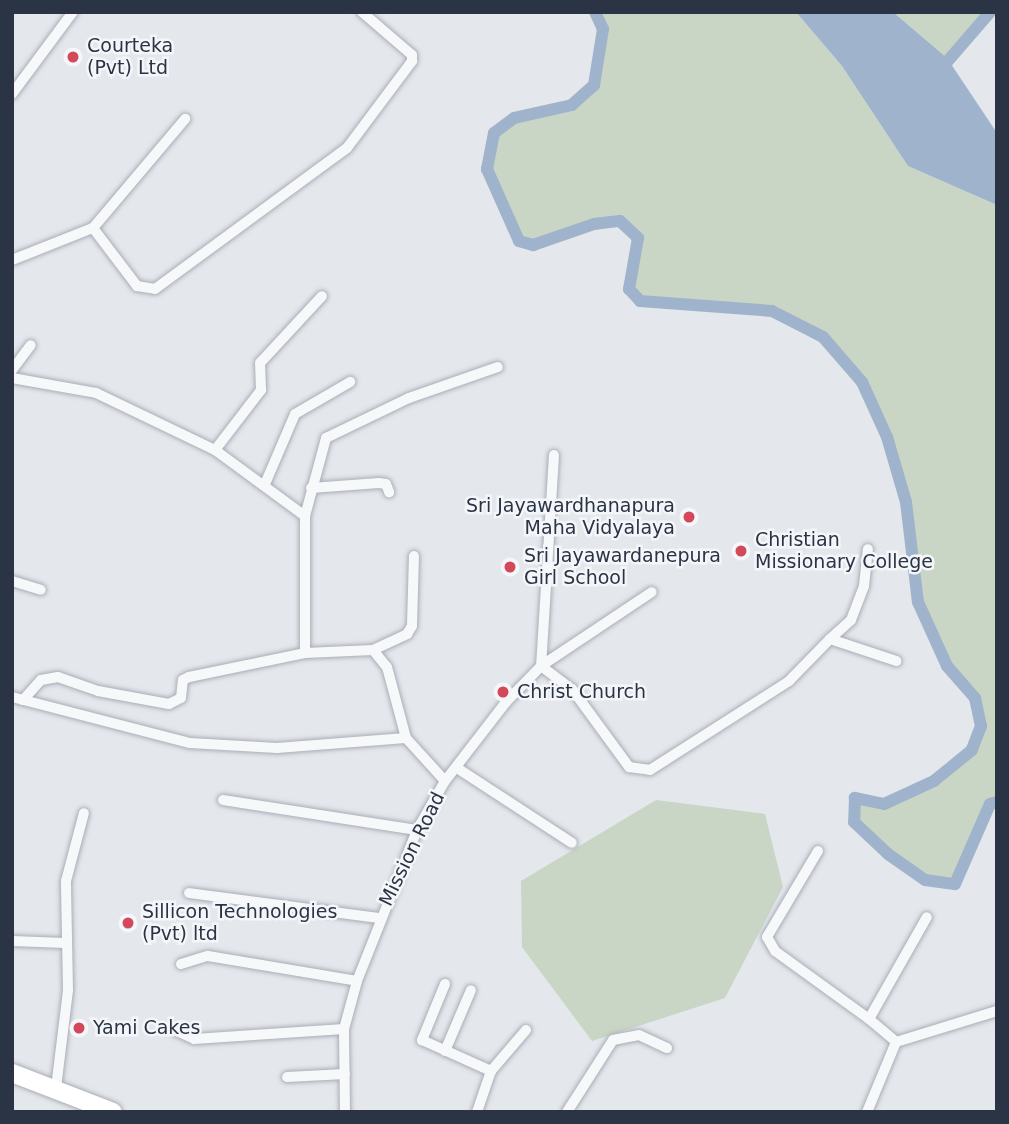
<!DOCTYPE html>
<html>
<head>
<meta charset="utf-8">
<style>
	body { margin:0 }
	#map { position:relative; width:1009px; height:1124px; overflow:hidden; background:#e4e7ec; font-family:"DejaVu Sans",sans-serif }
	div>[style] { position:absolute }
	.green>* { inset:0; background:#c9d6c5 }
	.water>* { inset:0; background:#9fb4cc }
	.canal>* { height:12px; margin:-6px; padding:0 6px; transform-origin:6px; border-radius:6px; background:#9fb4cc }
	.roads { filter:drop-shadow(0 0 2px #a9aeb7) drop-shadow(0 0 2px #a9aeb7) }
	.street>* { height:10px; margin:-5px; padding:0 5px; transform-origin:5px; border-radius:5px; background:#f7f8fa }
	.primary>* { height:18px; margin:-9px; padding:0 9px; transform-origin:9px; border-radius:9px; background:#fff }
	.dots>* { width:19px; height:19px; translate:-50% -50%; box-sizing:border-box; border:4px solid #f4f6f9; border-radius:50% }
	span { translate:-50% -50%; white-space:nowrap; text-align:center; line-height:1.15; -webkit-text-stroke:5px #f4f6f9; paint-order:stroke }
	.poi-label { font-size:19px; color:#2b3445 }
	.left { translate:0 -50%; text-align:left }
	.right { translate:-100% -50%; text-align:right }
	.street-label { font-size:19px; color:#2b3445 }
	.frame { position:absolute; inset:0; border:14px solid #2b3445; pointer-events:none }
</style>
</head>
<body>
<div id="map">
	<div class="green">
		<i style="clip-path:polygon(595px 12px,796px 12px,842px 66px,908px 166px,997px 205px,997px 802px,990px 804px,955px 884px,925px 880px,888px 854px,854px 822px,855px 798px,884px 803px,934px 781px,972px 750px,981px 726px,975px 698px,947px 666px,918px 602px,906px 502px,887px 437px,862px 382px,823px 337px,772px 311px,640px 301px,629px 289px,638px 238px,620px 221px,594px 224px,533px 245px,519px 241px,501px 204px,487px 169px,494px 133px,514px 118px,572px 105px,594px 85px,603px 29px)"></i>
		<i style="clip-path:polygon(893px 12px,990px 12px,947px 58px)"></i>
		<i style="clip-path:polygon(656px 800px,765px 814px,783px 887px,725px 998px,592px 1041px,522px 947px,521px 881px)"></i>
	</div>
	<div class="water">
		<i style="clip-path:polygon(796px 12px,893px 12px,947px 58px,997px 133px,997px 205px,908px 166px,842px 66px)"></i>
	</div>
	<div class="canal">
		<i style="left:595px;top:12px;width:19px;rotate:65deg"></i>
		<i style="left:603px;top:29px;width:57px;rotate:99.1deg"></i>
		<i style="left:594px;top:85px;width:30px;rotate:138deg"></i>
		<i style="left:572px;top:105px;width:59px;rotate:167.4deg"></i>
		<i style="left:514px;top:118px;width:25px;rotate:143deg"></i>
		<i style="left:494px;top:133px;width:37px;rotate:101deg"></i>
		<i style="left:487px;top:169px;width:79px;rotate:66deg"></i>
		<i style="left:519px;top:241px;width:15px;rotate:16deg"></i>
		<i style="left:533px;top:245px;width:65px;rotate:-19deg"></i>
		<i style="left:594px;top:224px;width:26px;rotate:-7deg"></i>
		<i style="left:620px;top:221px;width:25px;rotate:43deg"></i>
		<i style="left:638px;top:238px;width:52px;rotate:100deg"></i>
		<i style="left:629px;top:289px;width:16px;rotate:47deg"></i>
		<i style="left:640px;top:301px;width:132px;rotate:4.3deg"></i>
		<i style="left:772px;top:311px;width:57px;rotate:27deg"></i>
		<i style="left:823px;top:337px;width:60px;rotate:49.1deg"></i>
		<i style="left:862px;top:382px;width:60px;rotate:65.6deg"></i>
		<i style="left:887px;top:437px;width:68px;rotate:73.7deg"></i>
		<i style="left:906px;top:502px;width:101px;rotate:83.2deg"></i>
		<i style="left:918px;top:602px;width:70px;rotate:65.6deg"></i>
		<i style="left:947px;top:666px;width:43px;rotate:48.8deg"></i>
		<i style="left:975px;top:698px;width:29px;rotate:78deg"></i>
		<i style="left:981px;top:726px;width:26px;rotate:111deg"></i>
		<i style="left:972px;top:750px;width:49px;rotate:140.8deg"></i>
		<i style="left:934px;top:781px;width:55px;rotate:155.3deg"></i>
		<i style="left:884px;top:804px;width:30px;rotate:-168deg"></i>
		<i style="left:855px;top:798px;width:24px;rotate:92deg"></i>
		<i style="left:854px;top:822px;width:47px;rotate:43.3deg"></i>
		<i style="left:888px;top:854px;width:45px;rotate:35.1deg"></i>
		<i style="left:925px;top:880px;width:30px;rotate:8deg"></i>
		<i style="left:955px;top:884px;width:87px;rotate:-66.4deg"></i>
		<i style="left:990px;top:804px;width:7px;rotate:-16deg"></i>
		<i style="left:940px;top:70px;width:77px;rotate:-49.2deg"></i>
	</div>
	<div class="roads">
		<div class="street">
			<i style="left:12px;top:94px;width:102px;rotate:-53.4deg"></i>
			<i style="left:93px;top:228px;width:73px;rotate:52.8deg"></i>
			<i style="left:137px;top:286px;width:18px;rotate:9deg"></i>
			<i style="left:155px;top:289px;width:238px;rotate:-36.3deg"></i>
			<i style="left:347px;top:148px;width:109px;rotate:-53.2deg"></i>
			<i style="left:412px;top:61px;width:6px;rotate:-90deg"></i>
			<i style="left:412px;top:55px;width:66px;rotate:-139.3deg"></i>
			<i style="left:12px;top:260px;width:87px;rotate:-21.6deg"></i>
			<i style="left:93px;top:228px;width:143px;rotate:-49.8deg"></i>
			<i style="left:12px;top:370px;width:31px;rotate:-53deg"></i>
			<i style="left:12px;top:378px;width:85px;rotate:10.1deg"></i>
			<i style="left:96px;top:393px;width:132px;rotate:25.6deg"></i>
			<i style="left:215px;top:450px;width:112px;rotate:36.3deg"></i>
			<i style="left:305px;top:516px;width:81px;rotate:-74.9deg"></i>
			<i style="left:326px;top:438px;width:92px;rotate:-25.7deg"></i>
			<i style="left:409px;top:398px;width:94px;rotate:-19.2deg"></i>
			<i style="left:215px;top:450px;width:76px;rotate:-52.5deg"></i>
			<i style="left:261px;top:390px;width:27px;rotate:-92deg"></i>
			<i style="left:260px;top:363px;width:91px;rotate:-47.2deg"></i>
			<i style="left:554px;top:455px;width:211px;rotate:93.5deg"></i>
			<i style="left:541px;top:666px;width:39px;rotate:37deg"></i>
			<i style="left:572px;top:689px;width:97px;rotate:53.8deg"></i>
			<i style="left:629px;top:767px;width:21px;rotate:8deg"></i>
			<i style="left:650px;top:770px;width:165px;rotate:-32.6deg"></i>
			<i style="left:789px;top:681px;width:59px;rotate:-45.7deg"></i>
			<i style="left:830px;top:639px;width:70px;rotate:18.4deg"></i>
			<i style="left:265px;top:484px;width:76px;rotate:-66.8deg"></i>
			<i style="left:295px;top:414px;width:64px;rotate:-30.2deg"></i>
			<i style="left:311px;top:488px;width:68px;rotate:-4.2deg"></i>
			<i style="left:379px;top:483px;width:7px;rotate:8deg"></i>
			<i style="left:386px;top:484px;width:9px;rotate:69deg"></i>
			<i style="left:305px;top:516px;width:137px;rotate:90deg"></i>
			<i style="left:305px;top:653px;width:68px;rotate:-2.5deg"></i>
			<i style="left:373px;top:650px;width:22px;rotate:51deg"></i>
			<i style="left:387px;top:667px;width:73px;rotate:75deg"></i>
			<i style="left:406px;top:738px;width:58px;rotate:47.8deg"></i>
			<i style="left:12px;top:581px;width:30px;rotate:17deg"></i>
			<i style="left:830px;top:639px;width:28px;rotate:-42deg"></i>
			<i style="left:851px;top:620px;width:36px;rotate:-69deg"></i>
			<i style="left:864px;top:586px;width:37px;rotate:-84deg"></i>
			<i style="left:373px;top:650px;width:38px;rotate:-25deg"></i>
			<i style="left:407px;top:634px;width:9px;rotate:-58deg"></i>
			<i style="left:412px;top:626px;width:70px;rotate:-88.4deg"></i>
			<i style="left:12px;top:697px;width:184px;rotate:14.5deg"></i>
			<i style="left:190px;top:743px;width:87px;rotate:3.3deg"></i>
			<i style="left:277px;top:748px;width:129px;rotate:-4.4deg"></i>
			<i style="left:23px;top:700px;width:27px;rotate:-48deg"></i>
			<i style="left:41px;top:680px;width:17px;rotate:-10deg"></i>
			<i style="left:58px;top:677px;width:42px;rotate:19.3deg"></i>
			<i style="left:98px;top:691px;width:72px;rotate:10.4deg"></i>
			<i style="left:169px;top:704px;width:13px;rotate:-27deg"></i>
			<i style="left:181px;top:698px;width:18px;rotate:-84deg"></i>
			<i style="left:183px;top:680px;width:7px;rotate:-27deg"></i>
			<i style="left:189px;top:677px;width:118px;rotate:-11.7deg"></i>
			<i style="left:457px;top:768px;width:137px;rotate:33.1deg"></i>
			<i style="left:223px;top:800px;width:196px;rotate:8.8deg"></i>
			<i style="left:818px;top:851px;width:100px;rotate:120.7deg"></i>
			<i style="left:767px;top:937px;width:16px;rotate:60deg"></i>
			<i style="left:775px;top:951px;width:116px;rotate:35.9deg"></i>
			<i style="left:869px;top:1019px;width:117px;rotate:-60.4deg"></i>
			<i style="left:189px;top:893px;width:192px;rotate:7.5deg"></i>
			<i style="left:12px;top:941px;width:53px;rotate:2.2deg"></i>
			<i style="left:181px;top:964px;width:28px;rotate:-17deg"></i>
			<i style="left:208px;top:956px;width:151px;rotate:9.5deg"></i>
			<i style="left:445px;top:984px;width:61px;rotate:112.3deg"></i>
			<i style="left:422px;top:1040px;width:76px;rotate:24.2deg"></i>
			<i style="left:491px;top:1071px;width:43px;rotate:108.9deg"></i>
			<i style="left:869px;top:1019px;width:35px;rotate:40deg"></i>
			<i style="left:172px;top:1029px;width:24px;rotate:24deg"></i>
			<i style="left:194px;top:1039px;width:150px;rotate:-3.8deg"></i>
			<i style="left:445px;top:1051px;width:66px;rotate:-66.9deg"></i>
			<i style="left:491px;top:1071px;width:54px;rotate:-49.5deg"></i>
			<i style="left:287px;top:1077px;width:58px;rotate:-3deg"></i>
			<i style="left:56px;top:1088px;width:99px;rotate:-83deg"></i>
			<i style="left:68px;top:990px;width:109px;rotate:-91.1deg"></i>
			<i style="left:66px;top:881px;width:70px;rotate:-75.2deg"></i>
			<i style="left:345px;top:1112px;width:83px;rotate:-90.7deg"></i>
			<i style="left:344px;top:1029px;width:50px;rotate:-74.8deg"></i>
			<i style="left:357px;top:981px;width:162px;rotate:-68.3deg"></i>
			<i style="left:417px;top:830px;width:56px;rotate:-60.3deg"></i>
			<i style="left:445px;top:781px;width:100px;rotate:-52.3deg"></i>
			<i style="left:506px;top:702px;width:50px;rotate:-45.8deg"></i>
			<i style="left:541px;top:666px;width:133px;rotate:-33.7deg"></i>
			<i style="left:567px;top:1112px;width:85px;rotate:-57.4deg"></i>
			<i style="left:613px;top:1040px;width:26px;rotate:-11deg"></i>
			<i style="left:639px;top:1035px;width:31px;rotate:25deg"></i>
			<i style="left:867px;top:1112px;width:76px;rotate:-67.5deg"></i>
			<i style="left:896px;top:1042px;width:106px;rotate:-17.1deg"></i>
		</div>
		<div class="primary">
			<i style="left:12px;top:1073px;width:108px;rotate:21.1deg"></i>
		</div>
	</div>
	<div class="dots">
		<i style="left:73px;top:57px;background:#d1495b"></i>
		<i style="left:689px;top:517px;background:#d1495b"></i>
		<i style="left:741px;top:551px;background:#d1495b"></i>
		<i style="left:510px;top:567px;background:#d1495b"></i>
		<i style="left:503px;top:692px;background:#d1495b"></i>
		<i style="left:128px;top:923px;background:#d1495b"></i>
		<i style="left:79px;top:1028px;background:#d1495b"></i>
	</div>
	<div class="poi-label">
		<span class="left" style="left:87px;top:57px">Courteka<br>(Pvt) Ltd</span>
		<span class="right" style="left:675px;top:517px">Sri Jayawardhanapura<br>Maha Vidyalaya</span>
		<span class="left" style="left:755px;top:551px">Christian<br>Missionary College</span>
		<span class="left" style="left:524px;top:567px">Sri Jayawardanepura<br>Girl School</span>
		<span class="left" style="left:517px;top:692px">Christ Church</span>
		<span class="left" style="left:142px;top:923px">Sillicon Technologies<br>(Pvt) ltd</span>
		<span class="left" style="left:93px;top:1028px">Yami Cakes</span>
	</div>
	<div class="street-label">
		<span style="left:412px;top:849px;rotate:-64deg">Mission Road</span>
	</div>
	<div class="frame"></div>
</div>
</body>
</html>
